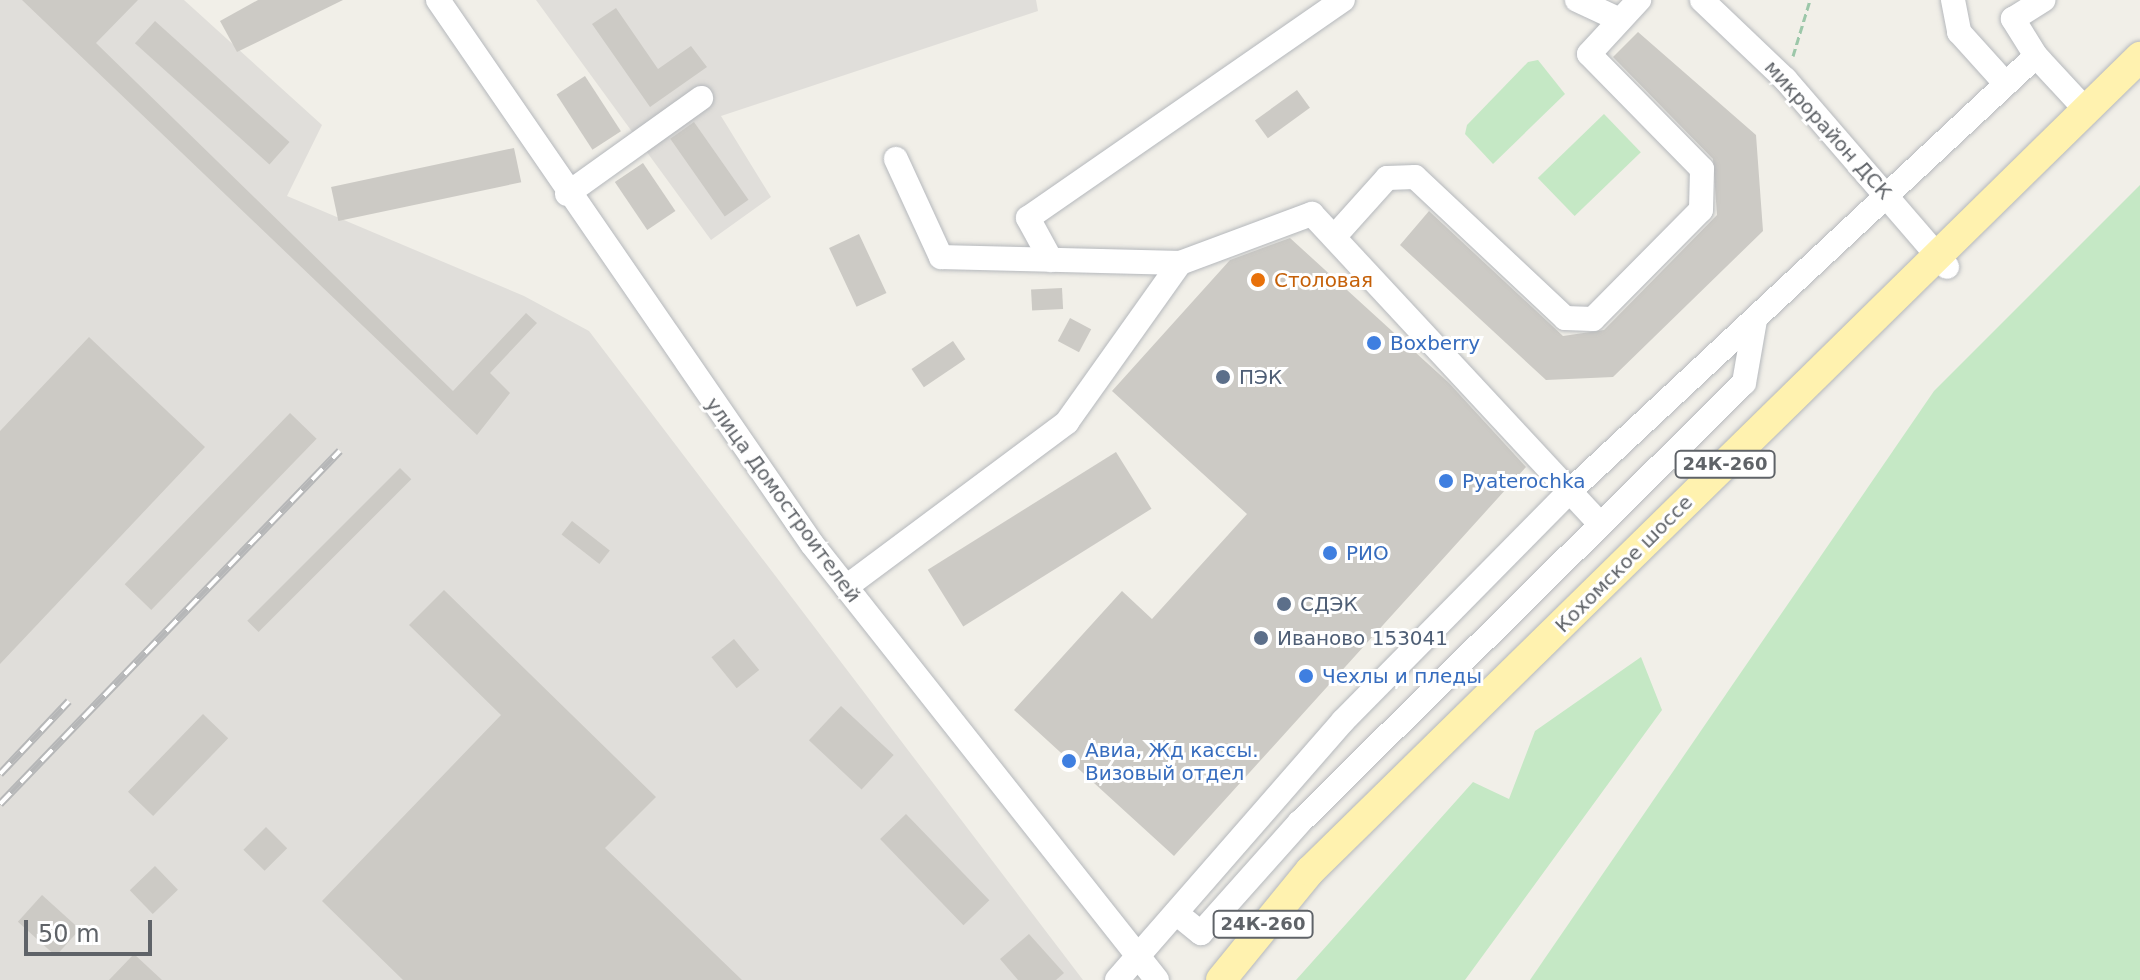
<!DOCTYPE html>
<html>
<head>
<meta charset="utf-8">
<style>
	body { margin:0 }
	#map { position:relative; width:2140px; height:980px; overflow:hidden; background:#f1efe8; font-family:"DejaVu Sans",sans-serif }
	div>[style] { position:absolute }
	.industrial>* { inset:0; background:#e0deda }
	.green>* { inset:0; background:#c5e8c5; transform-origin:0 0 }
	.building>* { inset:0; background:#cccac5; transform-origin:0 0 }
	.path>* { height:3px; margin-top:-1.5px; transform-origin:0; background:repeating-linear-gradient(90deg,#9cc7a9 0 8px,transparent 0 12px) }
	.roads { filter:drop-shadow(0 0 2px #b5b8bc) drop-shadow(0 0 2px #b5b8bc) }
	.minor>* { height:24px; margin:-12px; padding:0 12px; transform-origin:12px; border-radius:12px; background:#fff }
	.major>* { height:30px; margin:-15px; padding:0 15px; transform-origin:15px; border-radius:15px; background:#fff2af }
	.rail>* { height:8px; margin-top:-4px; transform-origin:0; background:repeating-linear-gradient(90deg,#fff 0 15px,#b6b7b8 0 30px); box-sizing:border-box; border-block:2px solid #b6b7b8 }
	.dots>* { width:22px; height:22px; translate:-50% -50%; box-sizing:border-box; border:4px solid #fff; border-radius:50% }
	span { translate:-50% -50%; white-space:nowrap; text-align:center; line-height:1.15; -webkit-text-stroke:6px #fff; paint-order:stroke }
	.shield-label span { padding:2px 6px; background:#fff; border:2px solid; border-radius:6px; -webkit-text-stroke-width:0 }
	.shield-label { font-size:18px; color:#5f6368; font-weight:700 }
	.street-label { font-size:20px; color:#5f6368 }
	.food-label { font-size:20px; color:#c56008 }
	.left { translate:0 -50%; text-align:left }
	.shop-label { font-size:20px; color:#366cbe }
	.service-label { font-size:20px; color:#4e5e75 }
	.scale { position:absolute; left:24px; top:920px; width:128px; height:36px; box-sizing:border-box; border:4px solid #5f6368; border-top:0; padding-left:10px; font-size:24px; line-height:28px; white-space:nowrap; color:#5f6368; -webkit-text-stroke:6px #fff; paint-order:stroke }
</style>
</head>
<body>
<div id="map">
	<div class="industrial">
		<i style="clip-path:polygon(0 0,184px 0,322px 125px,287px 196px,524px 296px,589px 331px,1083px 980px,0 980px)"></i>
		<i style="clip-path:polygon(536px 0,1036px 0,1038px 11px,721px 116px,771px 197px,711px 240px)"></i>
	</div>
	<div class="green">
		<i style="clip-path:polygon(1538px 60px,1565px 94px,1493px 164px,1465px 134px,1467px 125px,1528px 62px)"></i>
		<i style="left:1604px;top:114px;width:53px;height:92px;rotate:46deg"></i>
		<i style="clip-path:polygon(2140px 185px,2140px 980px,1530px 980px,1934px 391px)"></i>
		<i style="clip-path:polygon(1641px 657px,1662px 710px,1465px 980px,1296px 980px,1473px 782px,1509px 799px,1535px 731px)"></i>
	</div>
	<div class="building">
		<i style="clip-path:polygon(22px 0,138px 0,96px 43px,453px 391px,526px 313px,537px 323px,490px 373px,510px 393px,477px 435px)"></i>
		<i style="clip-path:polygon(258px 0,343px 0,237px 52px,220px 21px)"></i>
		<i style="clip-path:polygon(616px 8px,658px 69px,691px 46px,707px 67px,650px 107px,592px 24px)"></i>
		<i style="left:155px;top:21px;width:181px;height:30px;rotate:42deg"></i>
		<i style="clip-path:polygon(1638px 32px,1756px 135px,1763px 231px,1613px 377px,1546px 380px,1400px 245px,1429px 211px,1563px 336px,1604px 330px,1717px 215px,1713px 159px,1613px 57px)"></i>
		<i style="left:585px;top:76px;width:66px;height:34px;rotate:57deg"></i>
		<i style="left:1297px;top:90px;width:22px;height:52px;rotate:54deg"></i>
		<i style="left:694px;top:122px;width:95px;height:29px;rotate:55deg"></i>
		<i style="left:514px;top:148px;width:35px;height:187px;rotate:78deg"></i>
		<i style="left:643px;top:163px;width:58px;height:34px;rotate:56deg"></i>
		<i style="left:859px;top:234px;width:65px;height:33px;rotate:65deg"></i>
		<i style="clip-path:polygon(1290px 238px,1449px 383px,1526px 467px,1174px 856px,1014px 710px,1122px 591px,1152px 619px,1247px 514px,1112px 391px,1230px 260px)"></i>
		<i style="left:1062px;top:288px;width:21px;height:31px;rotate:87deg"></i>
		<i style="left:1070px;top:318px;width:24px;height:26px;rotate:28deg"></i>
		<i style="clip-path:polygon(89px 337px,205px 447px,0 664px,0 431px)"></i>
		<i style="left:953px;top:341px;width:22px;height:50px;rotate:56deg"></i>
		<i style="left:290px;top:413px;width:37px;height:238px;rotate:44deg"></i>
		<i style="left:1116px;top:452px;width:67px;height:222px;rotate:58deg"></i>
		<i style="left:400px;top:468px;width:16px;height:216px;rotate:45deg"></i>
		<i style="left:572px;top:521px;width:48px;height:17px;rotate:38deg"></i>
		<i style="clip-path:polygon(444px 590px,656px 797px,605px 848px,742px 980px,403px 980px,322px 901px,501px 715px,409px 625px)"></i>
		<i style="left:734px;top:639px;width:40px;height:29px;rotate:51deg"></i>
		<i style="left:841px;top:706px;width:72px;height:47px;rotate:43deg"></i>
		<i style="left:203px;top:714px;width:35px;height:108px;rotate:44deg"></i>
		<i style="left:906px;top:814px;width:120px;height:36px;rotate:46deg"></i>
		<i style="left:266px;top:827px;width:30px;height:32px;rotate:45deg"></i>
		<i style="left:155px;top:866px;width:33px;height:35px;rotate:46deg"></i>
		<i style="left:42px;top:895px;width:51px;height:36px;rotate:42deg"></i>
		<i style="clip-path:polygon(1029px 934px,1064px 973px,1056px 980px,1018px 980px,1000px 959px)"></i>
		<i style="clip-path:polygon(134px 954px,162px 980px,109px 980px)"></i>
	</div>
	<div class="path">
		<i style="left:1793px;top:56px;width:59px;rotate:-73.1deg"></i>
	</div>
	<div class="roads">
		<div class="minor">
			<i style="left:438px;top:0;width:660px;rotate:55.49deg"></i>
			<i style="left:812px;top:544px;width:556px;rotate:51.65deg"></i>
			<i style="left:1577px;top:0;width:47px;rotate:24.9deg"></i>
			<i style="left:1702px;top:0;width:115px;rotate:43.6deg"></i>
			<i style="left:1785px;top:79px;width:248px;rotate:49.2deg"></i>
			<i style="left:1953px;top:0;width:33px;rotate:79deg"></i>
			<i style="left:1959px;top:32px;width:70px;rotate:47.9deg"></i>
			<i style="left:2036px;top:56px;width:44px;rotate:-121.9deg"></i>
			<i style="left:2013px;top:19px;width:36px;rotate:-32deg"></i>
			<i style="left:567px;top:194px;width:165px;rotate:-35.6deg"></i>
			<i style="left:1335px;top:236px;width:78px;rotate:-48.1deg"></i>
			<i style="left:1387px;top:178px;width:28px;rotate:-2deg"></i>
			<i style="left:1415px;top:177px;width:206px;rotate:43.2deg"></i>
			<i style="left:1565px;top:318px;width:28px;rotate:2deg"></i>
			<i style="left:1593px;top:319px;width:153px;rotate:-45.3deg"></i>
			<i style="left:1701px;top:210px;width:41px;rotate:-88.6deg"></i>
			<i style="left:1702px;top:169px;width:161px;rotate:-134.5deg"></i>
			<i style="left:1589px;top:54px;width:74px;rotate:-47.2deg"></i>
			<i style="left:1051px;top:260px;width:48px;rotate:-118.7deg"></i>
			<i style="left:1028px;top:218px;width:383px;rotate:-34.7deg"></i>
			<i style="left:1180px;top:263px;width:141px;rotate:-20.4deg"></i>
			<i style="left:1312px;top:214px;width:422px;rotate:47.1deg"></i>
			<i style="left:846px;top:587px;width:276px;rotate:-36.7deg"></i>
			<i style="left:1067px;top:422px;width:195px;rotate:-54.6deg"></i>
			<i style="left:1180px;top:263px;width:239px;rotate:-178.6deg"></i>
			<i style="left:941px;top:257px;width:108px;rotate:-114.7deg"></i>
			<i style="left:1176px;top:913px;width:32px;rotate:39deg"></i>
			<i style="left:1201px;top:933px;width:149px;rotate:-48.3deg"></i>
			<i style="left:1300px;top:822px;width:624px;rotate:-44.68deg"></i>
			<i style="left:1744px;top:383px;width:64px;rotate:-80.1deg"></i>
			<i style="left:1117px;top:980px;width:344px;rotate:-48.9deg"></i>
			<i style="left:1343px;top:721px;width:320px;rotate:-45.4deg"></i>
			<i style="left:1568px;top:493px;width:640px;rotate:-43.04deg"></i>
			<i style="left:2036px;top:56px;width:74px;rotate:47.2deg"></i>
		</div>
		<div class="major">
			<i style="left:1221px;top:980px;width:141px;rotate:-50.8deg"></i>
			<i style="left:1310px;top:871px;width:1163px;rotate:-44.44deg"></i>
		</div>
	</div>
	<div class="rail">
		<i style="left:0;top:774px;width:100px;rotate:-46.6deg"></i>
		<i style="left:0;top:804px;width:490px;rotate:-46.1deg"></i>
	</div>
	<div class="dots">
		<i style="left:1258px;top:280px;background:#e8710a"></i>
		<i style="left:1374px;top:343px;background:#3f7fe0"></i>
		<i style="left:1223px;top:377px;background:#5c6f8a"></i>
		<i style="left:1446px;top:481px;background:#3f7fe0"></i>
		<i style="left:1330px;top:553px;background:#3f7fe0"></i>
		<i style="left:1284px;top:604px;background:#5c6f8a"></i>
		<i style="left:1261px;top:638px;background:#5c6f8a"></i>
		<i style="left:1306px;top:676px;background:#3f7fe0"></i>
		<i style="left:1069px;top:761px;background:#3f7fe0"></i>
	</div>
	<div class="shield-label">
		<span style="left:1725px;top:464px">24К-260</span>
		<span style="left:1263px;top:924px">24К-260</span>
	</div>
	<div class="street-label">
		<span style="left:1828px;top:130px;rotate:48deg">микрорайон ДСК</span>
		<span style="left:783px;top:500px;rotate:54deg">улица Домостроителей</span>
		<span style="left:1624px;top:564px;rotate:-45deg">Кохомское шоссе</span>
	</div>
	<div class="food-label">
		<span class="left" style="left:1274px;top:280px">Столовая</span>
	</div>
	<div class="shop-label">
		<span class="left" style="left:1390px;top:343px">Boxberry</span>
		<span class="left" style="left:1462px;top:481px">Pyaterochka</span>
		<span class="left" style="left:1346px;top:553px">РИО</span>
		<span class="left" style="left:1322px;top:676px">Чехлы и пледы</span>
		<span class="left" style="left:1085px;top:762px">Авиа, Жд кассы.<br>Визовый отдел</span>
	</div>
	<div class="service-label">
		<span class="left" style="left:1239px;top:377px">ПЭК</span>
		<span class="left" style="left:1300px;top:604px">СДЭК</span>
		<span class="left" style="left:1277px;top:638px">Иваново 153041</span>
	</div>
	<div class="scale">50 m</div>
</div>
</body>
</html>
